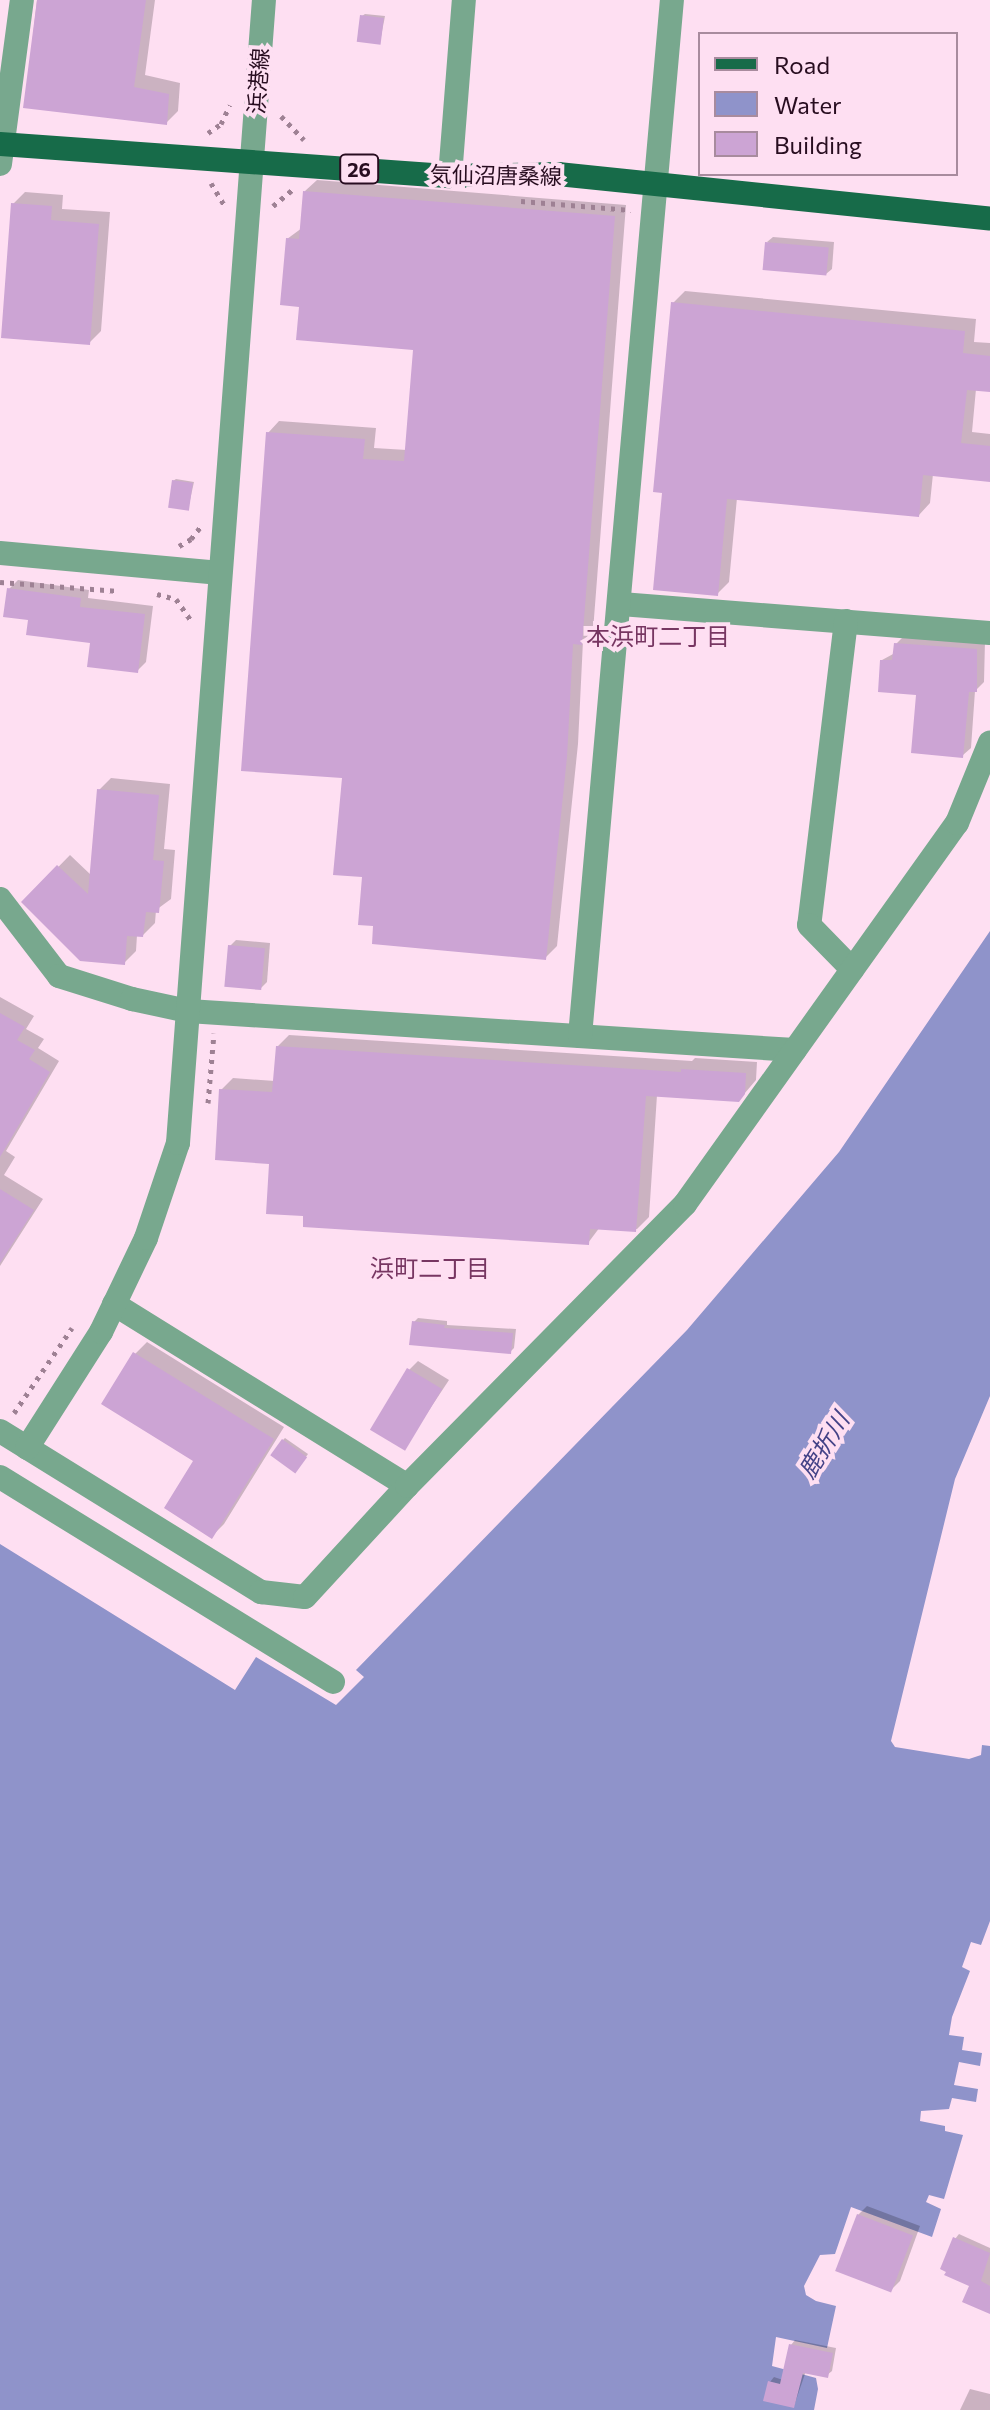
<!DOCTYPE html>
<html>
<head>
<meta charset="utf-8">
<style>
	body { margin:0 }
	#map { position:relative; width:990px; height:2410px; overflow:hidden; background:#fedff2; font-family:Commissioner,"Noto Sans JP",sans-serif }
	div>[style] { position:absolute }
	.water>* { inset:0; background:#8f93ca }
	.shadow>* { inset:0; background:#0003 }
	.building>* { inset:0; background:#cca4d4; transform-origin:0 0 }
	.path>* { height:5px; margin-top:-2.5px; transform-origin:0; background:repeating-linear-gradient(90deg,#9e8194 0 4px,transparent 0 10px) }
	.minor>* { height:24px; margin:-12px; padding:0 12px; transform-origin:12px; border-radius:12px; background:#78a88e }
	.major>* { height:24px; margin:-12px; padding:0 12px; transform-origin:12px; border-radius:12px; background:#176b49 }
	span { translate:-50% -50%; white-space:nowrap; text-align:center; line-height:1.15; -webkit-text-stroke:8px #fedff2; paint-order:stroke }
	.shield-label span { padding:2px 6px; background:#fedff2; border:2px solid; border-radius:6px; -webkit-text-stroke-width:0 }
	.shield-label { font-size:20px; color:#280d20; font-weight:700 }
	.street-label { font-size:22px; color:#280d20 }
	.neighbourhood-label { font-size:24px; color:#773662 }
	.water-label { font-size:24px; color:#444387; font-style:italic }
	.legend { position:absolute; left:698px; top:32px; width:260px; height:144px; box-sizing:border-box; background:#fedff2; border:2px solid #a88b9e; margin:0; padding:10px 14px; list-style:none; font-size:24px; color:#280d20 }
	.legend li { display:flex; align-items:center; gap:16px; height:40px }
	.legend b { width:40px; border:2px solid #a88b9e }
</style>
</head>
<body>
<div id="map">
	<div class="water">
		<i style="clip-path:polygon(990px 931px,990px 1396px,955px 1479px,891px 1741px,895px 1747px,969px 1759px,981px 1755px,982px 1745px,990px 1746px,990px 1921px,981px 1945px,971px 1942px,962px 1967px,970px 1971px,952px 2017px,949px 2035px,964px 2037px,962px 2050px,982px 2053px,980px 2066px,959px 2062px,954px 2085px,978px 2089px,976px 2102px,952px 2098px,949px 2109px,921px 2111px,920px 2121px,945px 2126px,945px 2131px,963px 2135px,944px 2199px,929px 2195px,926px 2202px,941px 2209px,932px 2237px,851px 2207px,835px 2254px,820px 2255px,804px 2286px,806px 2295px,816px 2301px,836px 2306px,827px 2348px,776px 2337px,772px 2366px,816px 2378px,818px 2389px,814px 2410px,0 2410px,0 1544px,235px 1690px,256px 1657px,336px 1705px,364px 1677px,356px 1670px,687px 1330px,839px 1152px)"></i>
	</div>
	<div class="shadow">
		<i style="clip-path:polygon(37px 0,155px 0,145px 75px,180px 83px,178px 111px,166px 123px,25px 106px)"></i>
		<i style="clip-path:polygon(365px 14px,385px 16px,380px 42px,362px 16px)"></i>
		<i style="clip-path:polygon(317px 180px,626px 205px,593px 631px,583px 641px,578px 744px,557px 946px,545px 958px,375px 924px,268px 433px,279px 421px,376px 428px,374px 448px,407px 450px,415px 348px,301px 305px,287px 239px,302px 228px,305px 191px)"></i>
		<i style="clip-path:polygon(25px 192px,63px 195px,62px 209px,110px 212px,101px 331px,89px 343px,13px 204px)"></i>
		<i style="clip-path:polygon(773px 237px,834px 242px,832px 269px,826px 274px,767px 242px)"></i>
		<i style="clip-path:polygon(685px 291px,976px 319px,974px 342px,990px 343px,990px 390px,976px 389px,972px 432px,990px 434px,990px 480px,933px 474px,930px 503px,919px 515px,737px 498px,729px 582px,717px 594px,664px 491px,673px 303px)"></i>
		<i style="clip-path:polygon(176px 479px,194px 482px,188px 509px,173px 481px)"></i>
		<i style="clip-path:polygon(18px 580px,89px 590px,88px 598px,153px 606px,146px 662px,137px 671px,92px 641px,30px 618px,9px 589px)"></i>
		<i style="clip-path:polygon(904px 636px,985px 641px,984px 682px,975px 691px,971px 748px,963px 755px,918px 693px,882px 660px,895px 653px,896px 644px)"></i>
		<i style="clip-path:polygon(111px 778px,170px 784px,164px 849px,175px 850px,171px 899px,156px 910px,155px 923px,143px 935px,137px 935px,136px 951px,124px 963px,24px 902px,70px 855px,91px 875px,99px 790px)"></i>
		<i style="clip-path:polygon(236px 940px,270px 943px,267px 982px,261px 988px,230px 946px)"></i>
		<i style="clip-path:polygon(0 997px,34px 1016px,26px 1029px,44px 1039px,38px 1048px,59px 1061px,6px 1151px,15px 1157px,4px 1175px,43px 1199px,0 1266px)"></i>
		<i style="clip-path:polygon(289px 1035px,692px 1061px,695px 1058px,757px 1062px,756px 1080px,739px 1100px,657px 1095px,649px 1217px,637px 1229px,600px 1227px,588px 1243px,306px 1214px,221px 1090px,233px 1078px,275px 1081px,277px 1047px)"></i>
		<i style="clip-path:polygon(418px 1318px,447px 1321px,447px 1325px,516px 1329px,514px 1348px,510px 1352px,414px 1322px)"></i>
		<i style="clip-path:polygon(147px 1342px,284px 1427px,224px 1524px,212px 1536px,196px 1461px,135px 1354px)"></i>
		<i style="clip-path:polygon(418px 1361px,449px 1380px,404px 1448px,409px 1370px)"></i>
		<i style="clip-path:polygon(285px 1438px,308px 1454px,298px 1468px,283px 1440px)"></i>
		<i style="clip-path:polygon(867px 2206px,920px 2226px,900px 2281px,891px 2290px,858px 2215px)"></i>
		<i style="clip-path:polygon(959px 2234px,990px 2248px,990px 2312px,971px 2285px,955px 2239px)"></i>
		<i style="clip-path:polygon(795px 2340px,836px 2348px,832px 2371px,827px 2375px,806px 2371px,794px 2406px,770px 2382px,774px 2377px,783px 2380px,791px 2345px)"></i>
		<i style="clip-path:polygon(970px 2389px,990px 2394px,990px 2410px,960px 2410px)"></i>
	</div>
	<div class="building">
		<i style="clip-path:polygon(37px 0,146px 0,134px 87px,169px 94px,167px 125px,23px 108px)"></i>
		<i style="left:360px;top:15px;width:24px;height:27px;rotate:7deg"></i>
		<i style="clip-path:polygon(303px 191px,615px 216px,582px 645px,573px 644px,567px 757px,546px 960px,372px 944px,373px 926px,358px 925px,362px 877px,333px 875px,342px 778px,241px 771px,266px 432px,365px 439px,363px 459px,404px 461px,413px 350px,296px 340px,299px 307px,280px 305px,286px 238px,299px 239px)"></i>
		<i style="clip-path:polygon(11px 203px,52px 206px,51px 220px,99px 224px,90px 345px,1px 338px)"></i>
		<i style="left:765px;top:242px;width:64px;height:28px;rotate:5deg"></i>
		<i style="clip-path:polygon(671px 302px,965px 331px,963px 353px,990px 356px,990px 392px,967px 390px,961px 443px,990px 446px,990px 482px,923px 475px,919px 517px,727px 499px,718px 596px,653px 590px,662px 493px,653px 492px)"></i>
		<i style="left:172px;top:480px;width:21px;height:28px;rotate:8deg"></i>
		<i style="clip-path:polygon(7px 588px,81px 598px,80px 607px,145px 614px,138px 673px,87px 667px,90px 643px,26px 635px,28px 620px,3px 617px)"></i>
		<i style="clip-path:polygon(894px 643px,977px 649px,977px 692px,969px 692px,963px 758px,911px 753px,916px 695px,878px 692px,880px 660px,892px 660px)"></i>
		<i style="clip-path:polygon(97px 789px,159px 795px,153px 860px,164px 861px,159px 913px,146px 912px,143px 937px,127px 936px,125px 965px,80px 961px,21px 902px,57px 865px,88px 894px)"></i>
		<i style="left:228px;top:945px;width:37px;height:42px;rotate:5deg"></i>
		<i style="clip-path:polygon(0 1013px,25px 1027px,17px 1040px,35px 1050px,29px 1059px,50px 1072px,0 1157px)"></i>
		<i style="clip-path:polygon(276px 1046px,681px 1072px,681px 1069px,746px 1073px,745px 1094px,739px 1102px,646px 1096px,636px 1232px,590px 1229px,589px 1245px,303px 1227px,303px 1216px,266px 1214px,269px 1164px,215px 1160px,219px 1089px,272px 1092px)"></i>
		<i style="clip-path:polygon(0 1189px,34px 1210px,0 1263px)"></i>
		<i style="clip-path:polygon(412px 1321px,445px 1325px,444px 1328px,513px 1333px,511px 1354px,409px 1345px)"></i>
		<i style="clip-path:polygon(133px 1352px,274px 1439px,212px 1539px,164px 1508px,193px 1461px,101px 1404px)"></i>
		<i style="left:407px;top:1368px;width:41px;height:72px;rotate:31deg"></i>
		<i style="left:282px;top:1439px;width:31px;height:20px;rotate:36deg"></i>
		<i style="left:857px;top:2214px;width:60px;height:61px;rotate:21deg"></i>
		<i style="clip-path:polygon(953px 2237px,990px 2253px,981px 2281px,990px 2286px,990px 2314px,962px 2302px,969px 2286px,944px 2275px,946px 2272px,940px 2269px)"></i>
		<i style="clip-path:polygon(789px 2344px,833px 2353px,828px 2378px,803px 2373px,794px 2408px,763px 2401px,768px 2381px,780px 2384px)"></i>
	</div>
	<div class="path">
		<i style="left:281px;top:116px;width:33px;rotate:46deg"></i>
		<i style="left:208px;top:133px;width:16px;rotate:-35deg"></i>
		<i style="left:221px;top:124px;width:21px;rotate:-65deg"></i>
		<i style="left:211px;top:183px;width:26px;rotate:59deg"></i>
		<i style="left:521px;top:201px;width:110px;rotate:4.7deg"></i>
		<i style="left:273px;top:206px;width:26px;rotate:-40deg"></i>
		<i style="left:179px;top:546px;width:14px;rotate:-30deg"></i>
		<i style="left:191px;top:539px;width:16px;rotate:-52deg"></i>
		<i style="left:0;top:582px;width:119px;rotate:4.3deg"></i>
		<i style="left:157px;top:594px;width:20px;rotate:15deg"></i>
		<i style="left:176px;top:599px;width:29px;rotate:55deg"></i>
		<i style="left:208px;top:1103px;width:70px;rotate:-85.1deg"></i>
		<i style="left:14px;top:1413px;width:103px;rotate:-55.7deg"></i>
	</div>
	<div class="minor">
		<i style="left:0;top:164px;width:165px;rotate:-82.4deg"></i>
		<i style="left:450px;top:176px;width:177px;rotate:-85.5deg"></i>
		<i style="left:0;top:553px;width:221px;rotate:5.2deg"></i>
		<i style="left:621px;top:604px;width:370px;rotate:4.5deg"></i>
		<i style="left:846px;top:621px;width:306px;rotate:96.9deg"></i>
		<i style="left:809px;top:925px;width:62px;rotate:45.7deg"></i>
		<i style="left:0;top:899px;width:97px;rotate:52.5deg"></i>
		<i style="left:59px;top:976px;width:77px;rotate:17.5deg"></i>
		<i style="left:132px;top:999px;width:57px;rotate:12.1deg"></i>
		<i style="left:188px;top:1011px;width:608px;rotate:3.68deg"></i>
		<i style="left:580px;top:1036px;width:1040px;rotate:-84.93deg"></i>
		<i style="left:114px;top:1304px;width:345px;rotate:31.8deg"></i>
		<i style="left:0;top:1431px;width:307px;rotate:31.7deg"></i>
		<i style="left:261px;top:1592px;width:44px;rotate:6.5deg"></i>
		<i style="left:305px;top:1597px;width:151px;rotate:-47.4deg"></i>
		<i style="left:407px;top:1486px;width:396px;rotate:-45.4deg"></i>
		<i style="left:685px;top:1204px;width:468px;rotate:-54.5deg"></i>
		<i style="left:957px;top:823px;width:87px;rotate:-67.8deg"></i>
		<i style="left:27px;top:1448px;width:138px;rotate:-57.5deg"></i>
		<i style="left:101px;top:1332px;width:104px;rotate:-64.4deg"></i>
		<i style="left:146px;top:1238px;width:100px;rotate:-71.4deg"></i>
		<i style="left:178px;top:1143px;width:1146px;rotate:-85.7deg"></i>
		<i style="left:0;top:1477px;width:391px;rotate:31.6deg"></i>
	</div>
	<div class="major">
		<i style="left:0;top:144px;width:451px;rotate:4.1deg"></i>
		<i style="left:450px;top:176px;width:108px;rotate:-1.1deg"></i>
		<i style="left:558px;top:174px;width:434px;rotate:5.9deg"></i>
	</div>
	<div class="shield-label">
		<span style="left:359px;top:169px">26</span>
	</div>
	<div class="street-label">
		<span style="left:258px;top:81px;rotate:-86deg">浜港線</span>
		<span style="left:496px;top:175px;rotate:1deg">気仙沼唐桑線</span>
	</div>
	<div class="neighbourhood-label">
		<span style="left:658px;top:636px">本浜町二丁目</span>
		<span style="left:430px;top:1268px">浜町二丁目</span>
	</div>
	<div class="water-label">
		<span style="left:823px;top:1445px;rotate:-58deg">鹿折川</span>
	</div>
	<ul class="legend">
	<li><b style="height:10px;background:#176b49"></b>Road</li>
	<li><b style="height:22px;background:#8f93ca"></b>Water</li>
	<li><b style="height:22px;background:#cca4d4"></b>Building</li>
	</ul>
</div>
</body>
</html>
